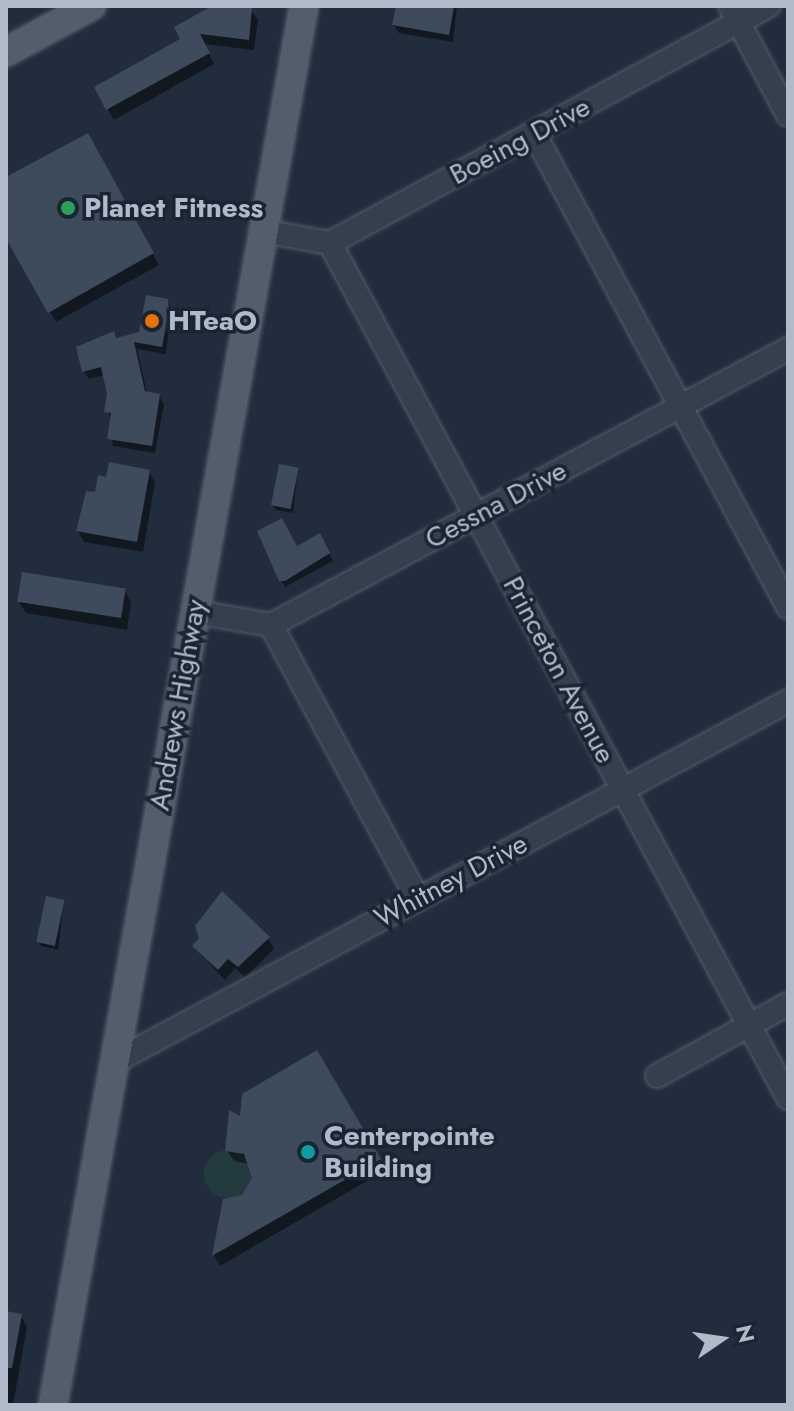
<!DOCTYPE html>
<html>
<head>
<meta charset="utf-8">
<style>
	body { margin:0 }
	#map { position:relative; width:794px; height:1411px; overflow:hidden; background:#212d3d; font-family:Jost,sans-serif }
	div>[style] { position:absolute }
	.green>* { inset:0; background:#233b3e }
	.round { border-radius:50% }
	.shadow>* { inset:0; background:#0007 }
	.building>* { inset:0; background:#3d4b5d; transform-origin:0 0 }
	.roads { filter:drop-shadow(0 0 2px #535d6b) drop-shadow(0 0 2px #535d6b) }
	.minor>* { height:22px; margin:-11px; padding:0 11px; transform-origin:11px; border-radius:11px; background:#353f4d }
	.major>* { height:28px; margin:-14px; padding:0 14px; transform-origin:14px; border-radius:14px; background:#535e6d }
	.dots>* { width:22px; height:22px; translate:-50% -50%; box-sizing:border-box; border:4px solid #1a2432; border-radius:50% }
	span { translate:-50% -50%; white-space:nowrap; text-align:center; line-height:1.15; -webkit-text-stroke:7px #1a2432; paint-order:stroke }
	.street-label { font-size:28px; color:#b0bac9 }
	.poi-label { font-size:28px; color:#b0bac9; font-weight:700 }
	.left { translate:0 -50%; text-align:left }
	.frame { position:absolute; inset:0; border:8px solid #b0bac9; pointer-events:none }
	.north { position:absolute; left:682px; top:1299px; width:80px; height:80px; -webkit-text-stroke:6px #1a2432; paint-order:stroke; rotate:77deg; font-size:22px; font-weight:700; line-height:32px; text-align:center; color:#b0bac9 }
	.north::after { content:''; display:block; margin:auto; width:28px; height:36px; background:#b0bac9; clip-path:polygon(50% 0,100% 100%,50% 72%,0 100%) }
</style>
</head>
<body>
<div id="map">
	<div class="green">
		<i class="round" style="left:204px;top:1150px;width:48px;height:48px"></i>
	</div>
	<div class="shadow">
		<i style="clip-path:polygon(216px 6px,251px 10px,258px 20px,254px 50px,204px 44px,214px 64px,114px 120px,96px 88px,183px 40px,176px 28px)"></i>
		<i style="clip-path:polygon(398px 6px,457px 6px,453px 42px,399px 33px,394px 25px)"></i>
		<i style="clip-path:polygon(87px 135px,159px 265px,56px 322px,6px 235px,6px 179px)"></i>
		<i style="clip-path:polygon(167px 301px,171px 309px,166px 354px,137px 349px,147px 393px,159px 396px,164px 404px,155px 453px,113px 446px,105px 375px,89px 379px,84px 371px,117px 339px,141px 334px)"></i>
		<i style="clip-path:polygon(298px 469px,293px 513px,276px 510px,273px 505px)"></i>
		<i style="clip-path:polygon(149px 471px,155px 482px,143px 552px,84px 542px,78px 531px,108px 479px)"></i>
		<i style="clip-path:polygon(319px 536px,333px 561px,285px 587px,281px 580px,296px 548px)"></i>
		<i style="clip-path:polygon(125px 591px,131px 602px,127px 630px,26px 613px,19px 602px)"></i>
		<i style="clip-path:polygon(64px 902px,58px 950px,41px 946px,38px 941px)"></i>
		<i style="clip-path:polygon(268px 938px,274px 949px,245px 977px,235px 968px,225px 980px,194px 947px)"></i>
		<i style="clip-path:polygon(317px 1053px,386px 1170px,220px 1266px,214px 1256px,225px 1200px,244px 1197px,254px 1179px,249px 1164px,234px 1161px,227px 1150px)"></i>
		<i style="clip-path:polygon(6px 1313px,21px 1316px,27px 1327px,13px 1405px,6px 1405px)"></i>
	</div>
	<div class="building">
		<i style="clip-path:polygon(212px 6px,252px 8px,249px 40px,200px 34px,210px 53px,106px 110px,94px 87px,180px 39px,174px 27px)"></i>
		<i style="clip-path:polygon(396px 6px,454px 6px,449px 35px,392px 25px)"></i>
		<i style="clip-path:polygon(88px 133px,154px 253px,48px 313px,6px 239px,6px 177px)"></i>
		<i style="clip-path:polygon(146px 295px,168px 299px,169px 310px,162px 347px,134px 342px,145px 391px,160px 394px,152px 446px,107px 439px,111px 413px,104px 412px,107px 394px,101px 367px,82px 372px,76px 347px,114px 331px,116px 338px,139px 332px)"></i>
		<i style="clip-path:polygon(109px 462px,150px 470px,137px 542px,76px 531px,86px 491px,95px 492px,98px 475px,106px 477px)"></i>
		<i style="left:279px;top:464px;width:20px;height:42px;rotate:11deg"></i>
		<i style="clip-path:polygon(282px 518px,297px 546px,320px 533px,330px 553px,285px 581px,279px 581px,257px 531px)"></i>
		<i style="left:22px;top:572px;width:105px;height:30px;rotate:9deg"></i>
		<i style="clip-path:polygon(222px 891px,270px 937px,238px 967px,228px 959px,218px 970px,192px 946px,199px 938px,195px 926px)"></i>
		<i style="left:46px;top:896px;width:19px;height:47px;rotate:12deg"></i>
		<i style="clip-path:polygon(317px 1050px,381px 1159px,212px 1256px,223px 1199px,242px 1195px,252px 1178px,244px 1154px,225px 1151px,229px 1110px,240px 1116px,242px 1094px)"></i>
		<i style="clip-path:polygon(6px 1311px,22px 1314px,12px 1368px,6px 1368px)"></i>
	</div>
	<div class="roads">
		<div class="minor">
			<i style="left:730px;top:6px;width:123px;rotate:62deg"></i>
			<i style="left:534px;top:133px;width:538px;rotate:61.81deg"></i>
			<i style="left:263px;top:231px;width:68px;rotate:10.2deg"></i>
			<i style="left:330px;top:243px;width:499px;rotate:-28.4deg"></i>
			<i style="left:330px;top:243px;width:970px;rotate:61.82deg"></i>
			<i style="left:195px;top:612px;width:77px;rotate:9.7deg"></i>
			<i style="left:271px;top:625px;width:586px;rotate:-28.1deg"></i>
			<i style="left:271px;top:625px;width:311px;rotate:61.8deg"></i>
			<i style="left:114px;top:1062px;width:765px;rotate:-28.17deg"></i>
			<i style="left:657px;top:1076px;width:149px;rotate:-28.8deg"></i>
		</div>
		<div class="major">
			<i style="left:6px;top:52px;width:97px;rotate:-28.4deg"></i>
			<i style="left:53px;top:1405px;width:1421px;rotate:-79.83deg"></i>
		</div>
	</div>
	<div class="dots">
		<i style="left:68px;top:208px;background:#2e9e5b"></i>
		<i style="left:152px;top:321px;background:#e8710a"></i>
		<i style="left:308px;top:1152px;background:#0f9aa8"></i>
	</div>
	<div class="street-label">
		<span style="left:520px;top:141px;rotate:-28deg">Boeing Drive</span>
		<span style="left:496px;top:505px;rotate:-28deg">Cessna Drive</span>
		<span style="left:559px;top:670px;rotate:62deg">Princeton Avenue</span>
		<span style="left:178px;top:705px;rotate:-80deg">Andrews Highway</span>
		<span style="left:451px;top:881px;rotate:-28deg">Whitney Drive</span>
	</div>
	<div class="poi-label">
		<span class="left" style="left:84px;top:208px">Planet Fitness</span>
		<span class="left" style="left:168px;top:321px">HTeaO</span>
		<span class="left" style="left:324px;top:1152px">Centerpointe<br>Building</span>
	</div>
	<div class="frame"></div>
	<div class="north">N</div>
</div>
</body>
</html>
